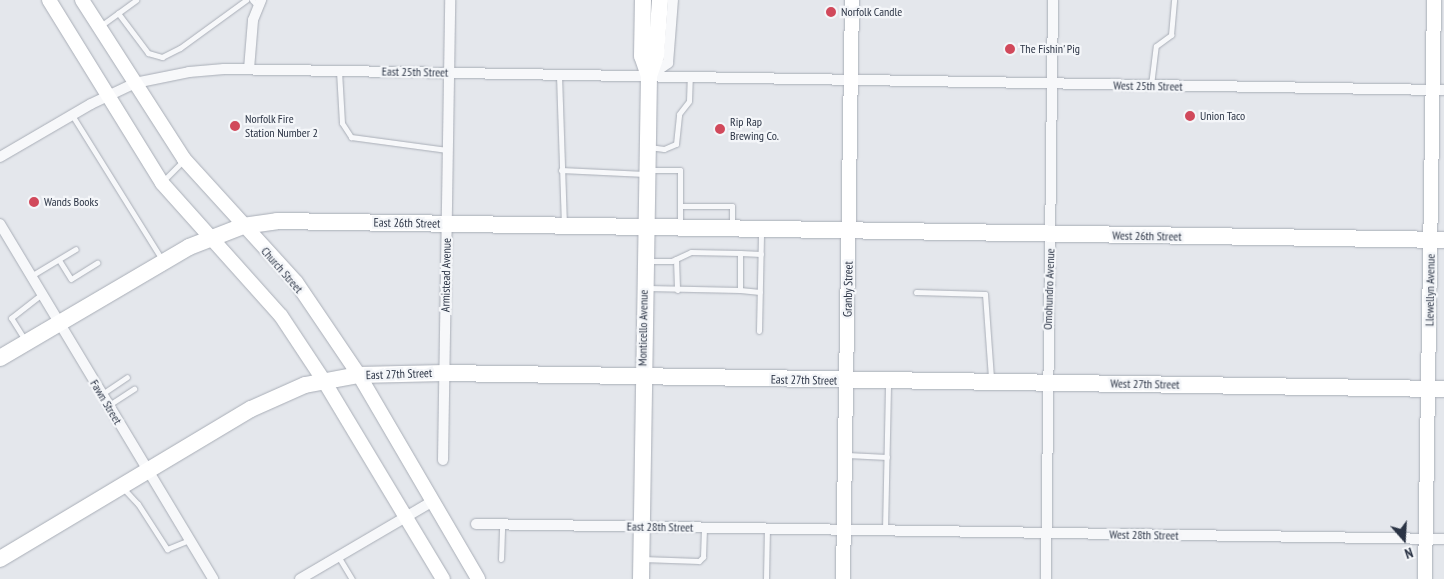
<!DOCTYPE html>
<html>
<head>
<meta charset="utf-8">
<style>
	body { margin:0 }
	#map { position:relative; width:1444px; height:579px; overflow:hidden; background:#e4e7ec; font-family:"PT Sans Narrow",sans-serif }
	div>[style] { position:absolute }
	.roads { filter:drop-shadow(0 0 1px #a9aeb7) drop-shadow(0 0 1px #a9aeb7) }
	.lane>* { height:5px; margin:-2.5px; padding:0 2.5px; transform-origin:2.5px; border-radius:2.5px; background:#f7f8fa }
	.street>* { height:10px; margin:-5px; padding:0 5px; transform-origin:5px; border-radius:5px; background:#f7f8fa }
	.secondary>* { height:14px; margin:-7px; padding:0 7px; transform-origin:7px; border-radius:7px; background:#fff }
	.primary>* { height:16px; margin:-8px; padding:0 8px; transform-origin:8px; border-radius:8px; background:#fff }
	.dots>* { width:14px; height:14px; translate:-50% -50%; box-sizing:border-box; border:2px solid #f4f6f9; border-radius:50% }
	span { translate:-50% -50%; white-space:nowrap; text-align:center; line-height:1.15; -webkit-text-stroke:4.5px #f4f6f9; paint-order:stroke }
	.poi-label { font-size:12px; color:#2b3445 }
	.left { translate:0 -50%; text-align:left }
	.street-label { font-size:12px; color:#2b3445 }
	.north { position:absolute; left:1379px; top:514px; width:50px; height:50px; -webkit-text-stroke:4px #f4f6f9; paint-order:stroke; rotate:161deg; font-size:14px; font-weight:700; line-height:20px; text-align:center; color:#2b3445 }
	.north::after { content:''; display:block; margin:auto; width:18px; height:22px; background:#2b3445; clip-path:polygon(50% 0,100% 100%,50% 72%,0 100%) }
</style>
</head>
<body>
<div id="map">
	<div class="roads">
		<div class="lane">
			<i style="left:252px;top:0;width:8px;rotate:45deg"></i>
			<i style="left:118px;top:13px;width:50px;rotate:53.1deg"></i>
			<i style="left:148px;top:53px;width:15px;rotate:16deg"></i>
			<i style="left:162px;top:57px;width:20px;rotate:-27deg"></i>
			<i style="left:180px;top:48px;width:82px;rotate:-36deg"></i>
			<i style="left:99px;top:27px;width:46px;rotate:-36.1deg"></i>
			<i style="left:339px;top:71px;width:52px;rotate:86.7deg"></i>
			<i style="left:342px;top:123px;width:17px;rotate:57deg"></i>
			<i style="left:351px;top:137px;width:97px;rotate:7.7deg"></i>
			<i style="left:559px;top:75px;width:149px;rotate:88.1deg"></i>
			<i style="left:1151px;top:85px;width:39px;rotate:-83deg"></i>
			<i style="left:1156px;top:46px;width:19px;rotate:-36deg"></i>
			<i style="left:1171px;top:35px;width:35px;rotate:-85deg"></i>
			<i style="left:72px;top:115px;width:172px;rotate:58.1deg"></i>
			<i style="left:649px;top:147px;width:15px;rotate:8deg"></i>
			<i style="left:664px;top:149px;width:13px;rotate:-23deg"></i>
			<i style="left:676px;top:144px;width:30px;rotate:-84deg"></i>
			<i style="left:679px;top:114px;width:16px;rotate:-52deg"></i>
			<i style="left:689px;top:101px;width:24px;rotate:-88deg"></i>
			<i style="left:561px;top:170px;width:84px;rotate:2.7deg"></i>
			<i style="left:650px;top:170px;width:30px"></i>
			<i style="left:680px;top:170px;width:36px;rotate:90deg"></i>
			<i style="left:680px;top:206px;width:52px"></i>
			<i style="left:732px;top:206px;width:19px;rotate:90deg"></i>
			<i style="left:162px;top:182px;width:31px;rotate:-45deg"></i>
			<i style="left:680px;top:206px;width:20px;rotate:90deg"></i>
			<i style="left:740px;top:253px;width:21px;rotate:3deg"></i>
			<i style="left:676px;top:259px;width:31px;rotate:88deg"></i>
			<i style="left:59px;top:260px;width:22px;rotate:58deg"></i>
			<i style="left:71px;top:279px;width:31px;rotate:-32deg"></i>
			<i style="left:31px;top:276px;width:52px;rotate:-31deg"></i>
			<i style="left:647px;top:288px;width:93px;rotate:1.2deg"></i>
			<i style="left:740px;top:290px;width:37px;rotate:-90deg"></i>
			<i style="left:740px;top:253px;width:49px;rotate:-178.8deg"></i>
			<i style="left:691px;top:252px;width:21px;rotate:155deg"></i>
			<i style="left:672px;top:261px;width:24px;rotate:180deg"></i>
			<i style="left:740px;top:290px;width:20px;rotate:6deg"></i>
			<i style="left:916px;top:292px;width:69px;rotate:1.7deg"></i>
			<i style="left:985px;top:294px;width:84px;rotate:85.9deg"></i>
			<i style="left:759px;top:331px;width:99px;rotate:-88.8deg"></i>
			<i style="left:25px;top:340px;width:26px;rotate:-122deg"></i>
			<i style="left:11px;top:318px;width:39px;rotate:-38deg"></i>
			<i style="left:102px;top:394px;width:30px;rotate:-34deg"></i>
			<i style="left:109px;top:405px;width:30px;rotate:-33deg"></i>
			<i style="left:847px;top:455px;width:40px;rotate:2.9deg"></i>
			<i style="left:123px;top:488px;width:22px;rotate:47deg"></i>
			<i style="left:138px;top:504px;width:54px;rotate:57.2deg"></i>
			<i style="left:167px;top:549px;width:24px;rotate:-22deg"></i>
			<i style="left:885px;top:530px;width:149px;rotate:-88.8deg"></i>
			<i style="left:338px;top:556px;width:27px;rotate:59deg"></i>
			<i style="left:501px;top:559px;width:34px;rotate:-88deg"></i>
			<i style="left:642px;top:559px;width:57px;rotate:2deg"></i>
			<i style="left:699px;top:561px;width:6px;rotate:-45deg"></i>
			<i style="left:703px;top:557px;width:29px;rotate:-88deg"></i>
			<i style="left:766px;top:579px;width:50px;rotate:-88.9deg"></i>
		</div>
		<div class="street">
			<i style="left:249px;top:69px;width:49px;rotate:-85.3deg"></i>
			<i style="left:253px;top:20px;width:22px;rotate:-68deg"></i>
			<i style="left:651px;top:75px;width:21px;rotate:-35deg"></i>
			<i style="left:668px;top:63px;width:63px;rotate:-85.5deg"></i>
			<i style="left:0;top:157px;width:105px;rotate:-30.2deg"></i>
			<i style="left:91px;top:104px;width:49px;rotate:-25.5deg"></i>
			<i style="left:135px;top:83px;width:55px;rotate:-11.5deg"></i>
			<i style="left:189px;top:72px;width:35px;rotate:-5deg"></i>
			<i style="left:224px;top:69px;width:1220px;rotate:0.99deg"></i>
			<i style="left:0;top:224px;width:414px;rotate:59deg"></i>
			<i style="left:443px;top:460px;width:460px;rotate:-89.1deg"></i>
			<i style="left:476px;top:524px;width:968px;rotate:0.89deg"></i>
			<i style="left:300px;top:579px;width:154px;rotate:-30.4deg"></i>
			<i style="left:1046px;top:579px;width:579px;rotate:-89.31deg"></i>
		</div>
		<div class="secondary">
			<i style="left:49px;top:0;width:215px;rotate:58.3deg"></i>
			<i style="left:162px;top:183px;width:178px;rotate:48.2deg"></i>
			<i style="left:281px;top:316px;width:78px;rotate:56.5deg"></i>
			<i style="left:324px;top:381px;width:231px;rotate:59deg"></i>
			<i style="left:82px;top:0;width:189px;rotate:57.3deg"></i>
			<i style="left:184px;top:159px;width:166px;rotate:47.7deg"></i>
			<i style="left:296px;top:282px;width:112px;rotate:55.9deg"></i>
			<i style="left:359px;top:375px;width:236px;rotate:59.7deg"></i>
			<i style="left:843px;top:579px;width:579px;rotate:-89.11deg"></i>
			<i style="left:1425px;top:579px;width:579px;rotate:-89.11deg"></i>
		</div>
		<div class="primary">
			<i style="left:649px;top:76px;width:21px;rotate:-71deg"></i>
			<i style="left:656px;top:56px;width:56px;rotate:-85.9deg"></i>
			<i style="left:0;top:358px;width:219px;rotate:-30.4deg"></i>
			<i style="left:189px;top:247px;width:58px;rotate:-21.3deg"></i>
			<i style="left:243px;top:226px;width:34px;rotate:-8deg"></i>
			<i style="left:277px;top:221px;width:1167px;rotate:0.93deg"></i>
			<i style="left:0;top:559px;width:292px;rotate:-30.9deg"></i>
			<i style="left:251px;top:409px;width:59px;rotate:-24deg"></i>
			<i style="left:305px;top:385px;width:55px;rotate:-10.5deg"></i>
			<i style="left:359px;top:375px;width:85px;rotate:-1.3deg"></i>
			<i style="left:444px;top:373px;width:1000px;rotate:0.92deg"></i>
			<i style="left:641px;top:579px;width:503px;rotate:-89.09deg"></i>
			<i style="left:649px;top:76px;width:21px;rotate:-109deg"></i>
			<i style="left:642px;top:56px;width:56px;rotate:-89deg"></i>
		</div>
	</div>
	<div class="dots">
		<i style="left:831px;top:12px;background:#d1495b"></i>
		<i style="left:1010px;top:49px;background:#d1495b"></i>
		<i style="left:1190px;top:116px;background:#d1495b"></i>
		<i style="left:235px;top:126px;background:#d1495b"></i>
		<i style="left:720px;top:129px;background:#d1495b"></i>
		<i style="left:34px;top:202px;background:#d1495b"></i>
	</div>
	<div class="poi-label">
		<span class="left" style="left:841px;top:12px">Norfolk Candle</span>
		<span class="left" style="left:1020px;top:49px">The Fishin' Pig</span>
		<span class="left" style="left:1200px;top:116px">Union Taco</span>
		<span class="left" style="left:245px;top:126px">Norfolk Fire<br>Station Number 2</span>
		<span class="left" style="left:730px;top:129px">Rip Rap<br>Brewing Co.</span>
		<span class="left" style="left:44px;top:202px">Wands Books</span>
	</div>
	<div class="street-label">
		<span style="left:415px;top:72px;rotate:1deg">East 25th Street</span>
		<span style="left:1148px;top:86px;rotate:1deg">West 25th Street</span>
		<span style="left:407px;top:223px;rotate:1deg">East 26th Street</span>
		<span style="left:1147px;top:236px;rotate:1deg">West 26th Street</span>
		<span style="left:282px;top:270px;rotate:49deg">Church Street</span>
		<span style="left:446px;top:275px;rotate:-89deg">Armistead Avenue</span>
		<span style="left:848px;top:289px;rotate:-89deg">Granby Street</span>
		<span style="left:1049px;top:289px;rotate:-88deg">Omohundro Avenue</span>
		<span style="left:1430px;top:290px;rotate:-89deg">Llewellyn Avenue</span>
		<span style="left:643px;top:328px;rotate:-89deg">Monticello Avenue</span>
		<span style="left:399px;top:374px;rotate:-2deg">East 27th Street</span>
		<span style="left:804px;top:380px;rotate:1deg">East 27th Street</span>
		<span style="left:1145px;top:384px;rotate:1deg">West 27th Street</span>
		<span style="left:106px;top:402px;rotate:59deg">Fawn Street</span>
		<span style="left:660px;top:527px;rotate:1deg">East 28th Street</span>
		<span style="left:1144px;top:535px;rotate:1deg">West 28th Street</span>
	</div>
	<div class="north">N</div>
</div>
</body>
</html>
